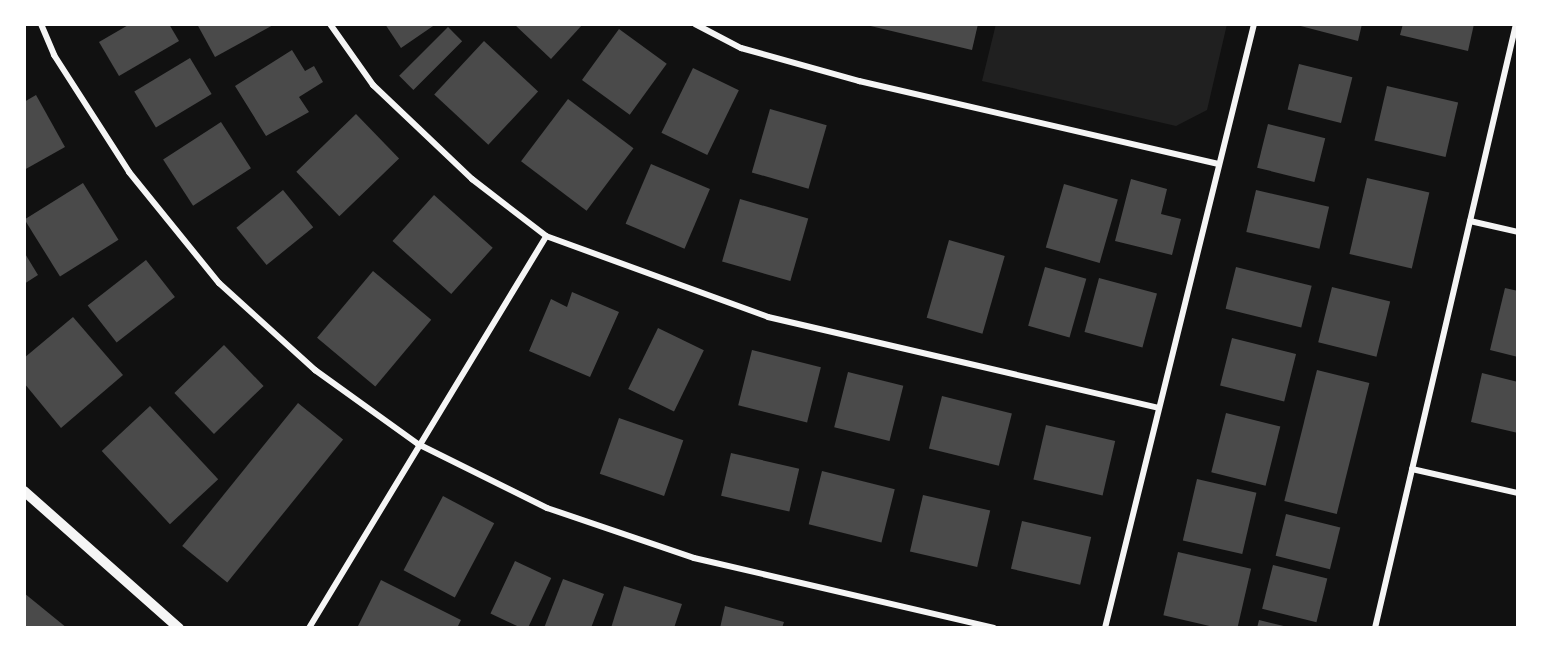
<!DOCTYPE html>
<html>
<head>
<meta charset="utf-8">
<style>
	body { margin:0 }
	#map { position:relative; width:1542px; height:652px; overflow:hidden; background:#111; font-family:"Asap Condensed",sans-serif }
	div>[style] { position:absolute }
	.green>* { inset:0; background:#202020 }
	.building>* { inset:0; background:#4a4a4a; transform-origin:0 0 }
	.minor>* { height:6px; margin:-3px; padding:0 3px; transform-origin:3px; border-radius:3px; background:#f5f5f5 }
	.tertiary>* { height:10px; margin:-5px; padding:0 5px; transform-origin:5px; border-radius:5px; background:#f5f5f5 }
	span { translate:-50% -50%; white-space:nowrap; text-align:center; line-height:1.15; -webkit-text-stroke:5px #fff; paint-order:stroke }
	.frame { position:absolute; inset:0; border:26px solid #fff; pointer-events:none }
</style>
</head>
<body>
<div id="map">
	<div class="green">
		<i style="clip-path:polygon(996px 24px,1227px 24px,1207px 110px,1176px 126px,982px 81px)"></i>
	</div>
	<div class="building">
		<i style="clip-path:polygon(130px 24px,169px 24px,179px 41px,119px 76px,99px 42px)"></i>
		<i style="clip-path:polygon(197px 24px,275px 24px,215px 57px)"></i>
		<i style="clip-path:polygon(385px 24px,436px 24px,401px 48px)"></i>
		<i style="clip-path:polygon(514px 24px,583px 24px,551px 59px)"></i>
		<i style="clip-path:polygon(862px 24px,978px 24px,972px 50px)"></i>
		<i style="clip-path:polygon(1293px 24px,1362px 24px,1358px 41px)"></i>
		<i style="clip-path:polygon(1403px 24px,1474px 24px,1468px 51px,1400px 35px)"></i>
		<i style="left:448px;top:27px;width:20px;height:69px;rotate:45deg"></i>
		<i style="left:619px;top:29px;width:59px;height:63px;rotate:36deg"></i>
		<i style="left:484px;top:41px;width:74px;height:73px;rotate:43deg"></i>
		<i style="clip-path:polygon(292px 50px,305px 71px,314px 66px,323px 82px,299px 97px,309px 112px,266px 136px,235px 86px)"></i>
		<i style="left:190px;top:58px;width:42px;height:65px;rotate:59deg"></i>
		<i style="left:1299px;top:64px;width:55px;height:47px;rotate:14deg"></i>
		<i style="left:693px;top:68px;width:51px;height:72px;rotate:26deg"></i>
		<i style="left:1387px;top:86px;width:73px;height:56px;rotate:13deg"></i>
		<i style="clip-path:polygon(36px 95px,65px 147px,24px 170px,24px 102px)"></i>
		<i style="left:568px;top:99px;width:82px;height:78px;rotate:37deg"></i>
		<i style="left:770px;top:109px;width:59px;height:66px;rotate:16deg"></i>
		<i style="left:356px;top:114px;width:62px;height:83px;rotate:46deg"></i>
		<i style="left:221px;top:122px;width:55px;height:69px;rotate:57deg"></i>
		<i style="left:1268px;top:124px;width:59px;height:45px;rotate:14deg"></i>
		<i style="left:651px;top:164px;width:64px;height:65px;rotate:23deg"></i>
		<i style="left:1367px;top:178px;width:64px;height:78px;rotate:13deg"></i>
		<i style="clip-path:polygon(1131px 179px,1167px 189px,1161px 214px,1181px 219px,1172px 255px,1115px 241px)"></i>
		<i style="left:83px;top:183px;width:67px;height:69px;rotate:58deg"></i>
		<i style="left:1064px;top:184px;width:56px;height:66px;rotate:16deg"></i>
		<i style="left:283px;top:190px;width:48px;height:60px;rotate:51deg"></i>
		<i style="left:1256px;top:190px;width:75px;height:43px;rotate:13deg"></i>
		<i style="left:434px;top:195px;width:79px;height:62px;rotate:42deg"></i>
		<i style="left:740px;top:199px;width:71px;height:65px;rotate:16deg"></i>
		<i style="left:949px;top:240px;width:58px;height:81px;rotate:16deg"></i>
		<i style="clip-path:polygon(24px 252px,38px 275px,24px 284px)"></i>
		<i style="left:146px;top:260px;width:47px;height:74px;rotate:52deg"></i>
		<i style="left:1045px;top:267px;width:43px;height:61px;rotate:16deg"></i>
		<i style="left:1236px;top:267px;width:78px;height:43px;rotate:14deg"></i>
		<i style="left:373px;top:271px;width:76px;height:87px;rotate:40deg"></i>
		<i style="left:1099px;top:278px;width:60px;height:56px;rotate:15deg"></i>
		<i style="left:1332px;top:287px;width:60px;height:57px;rotate:14deg"></i>
		<i style="clip-path:polygon(1505px 288px,1518px 291px,1518px 357px,1490px 350px)"></i>
		<i style="clip-path:polygon(572px 292px,619px 312px,590px 377px,529px 351px,551px 299px,567px 307px)"></i>
		<i style="clip-path:polygon(73px 317px,123px 375px,61px 428px,24px 383px,24px 358px)"></i>
		<i style="left:658px;top:328px;width:51px;height:68px;rotate:26deg"></i>
		<i style="left:1232px;top:338px;width:66px;height:49px;rotate:14deg"></i>
		<i style="left:224px;top:345px;width:57px;height:69px;rotate:46deg"></i>
		<i style="left:752px;top:350px;width:71px;height:57px;rotate:14deg"></i>
		<i style="left:1317px;top:370px;width:54px;height:135px;rotate:14deg"></i>
		<i style="left:848px;top:372px;width:57px;height:57px;rotate:14deg"></i>
		<i style="clip-path:polygon(1482px 373px,1518px 382px,1518px 433px,1471px 422px)"></i>
		<i style="left:942px;top:396px;width:72px;height:54px;rotate:14deg"></i>
		<i style="left:298px;top:403px;width:58px;height:184px;rotate:39deg"></i>
		<i style="left:150px;top:406px;width:100px;height:66px;rotate:47deg"></i>
		<i style="left:1226px;top:413px;width:56px;height:61px;rotate:14deg"></i>
		<i style="left:619px;top:418px;width:68px;height:59px;rotate:19deg"></i>
		<i style="left:1046px;top:425px;width:71px;height:56px;rotate:13deg"></i>
		<i style="left:731px;top:453px;width:70px;height:44px;rotate:13deg"></i>
		<i style="left:822px;top:471px;width:75px;height:55px;rotate:14deg"></i>
		<i style="left:1197px;top:479px;width:61px;height:63px;rotate:13deg"></i>
		<i style="left:923px;top:495px;width:69px;height:58px;rotate:13deg"></i>
		<i style="left:443px;top:496px;width:58px;height:84px;rotate:28deg"></i>
		<i style="left:1286px;top:514px;width:56px;height:43px;rotate:14deg"></i>
		<i style="left:1022px;top:521px;width:71px;height:49px;rotate:13deg"></i>
		<i style="left:1178px;top:552px;width:75px;height:65px;rotate:13deg"></i>
		<i style="left:515px;top:561px;width:40px;height:58px;rotate:25deg"></i>
		<i style="left:1273px;top:565px;width:56px;height:45px;rotate:14deg"></i>
		<i style="clip-path:polygon(563px 579px,604px 594px,591px 628px,544px 628px)"></i>
		<i style="clip-path:polygon(381px 580px,461px 620px,457px 628px,357px 628px)"></i>
		<i style="clip-path:polygon(624px 586px,682px 604px,674px 628px,611px 628px)"></i>
		<i style="clip-path:polygon(24px 593px,67px 628px,24px 628px)"></i>
		<i style="clip-path:polygon(725px 606px,784px 622px,782px 628px,720px 628px)"></i>
		<i style="clip-path:polygon(1259px 620px,1288px 627px,1288px 628px,1257px 628px)"></i>
	</div>
	<div class="minor">
		<i style="left:41px;top:24px;width:34px;rotate:67deg"></i>
		<i style="left:54px;top:55px;width:139px;rotate:57.3deg"></i>
		<i style="left:129px;top:172px;width:143px;rotate:51deg"></i>
		<i style="left:219px;top:283px;width:130px;rotate:42.2deg"></i>
		<i style="left:315px;top:370px;width:127px;rotate:35.7deg"></i>
		<i style="left:418px;top:444px;width:144px;rotate:26.4deg"></i>
		<i style="left:547px;top:508px;width:155px;rotate:18.8deg"></i>
		<i style="left:694px;top:558px;width:308px;rotate:13.1deg"></i>
		<i style="left:330px;top:24px;width:75px;rotate:54.8deg"></i>
		<i style="left:373px;top:85px;width:137px;rotate:43.5deg"></i>
		<i style="left:472px;top:179px;width:93px;rotate:37.6deg"></i>
		<i style="left:546px;top:236px;width:236px;rotate:20deg"></i>
		<i style="left:768px;top:317px;width:401px;rotate:13.1deg"></i>
		<i style="left:695px;top:24px;width:52px;rotate:27.6deg"></i>
		<i style="left:741px;top:48px;width:123px;rotate:15.6deg"></i>
		<i style="left:859px;top:81px;width:369px;rotate:13deg"></i>
		<i style="left:1470px;top:221px;width:49px;rotate:12.9deg"></i>
		<i style="left:1412px;top:469px;width:109px;rotate:12.8deg"></i>
		<i style="left:309px;top:628px;width:458px;rotate:-58.8deg"></i>
		<i style="left:1105px;top:628px;width:622px;rotate:-76.14deg"></i>
		<i style="left:1375px;top:628px;width:620px;rotate:-76.86deg"></i>
	</div>
	<div class="tertiary">
		<i style="left:24px;top:491px;width:207px;rotate:41.5deg"></i>
	</div>
	<div class="frame"></div>
</div>
</body>
</html>
